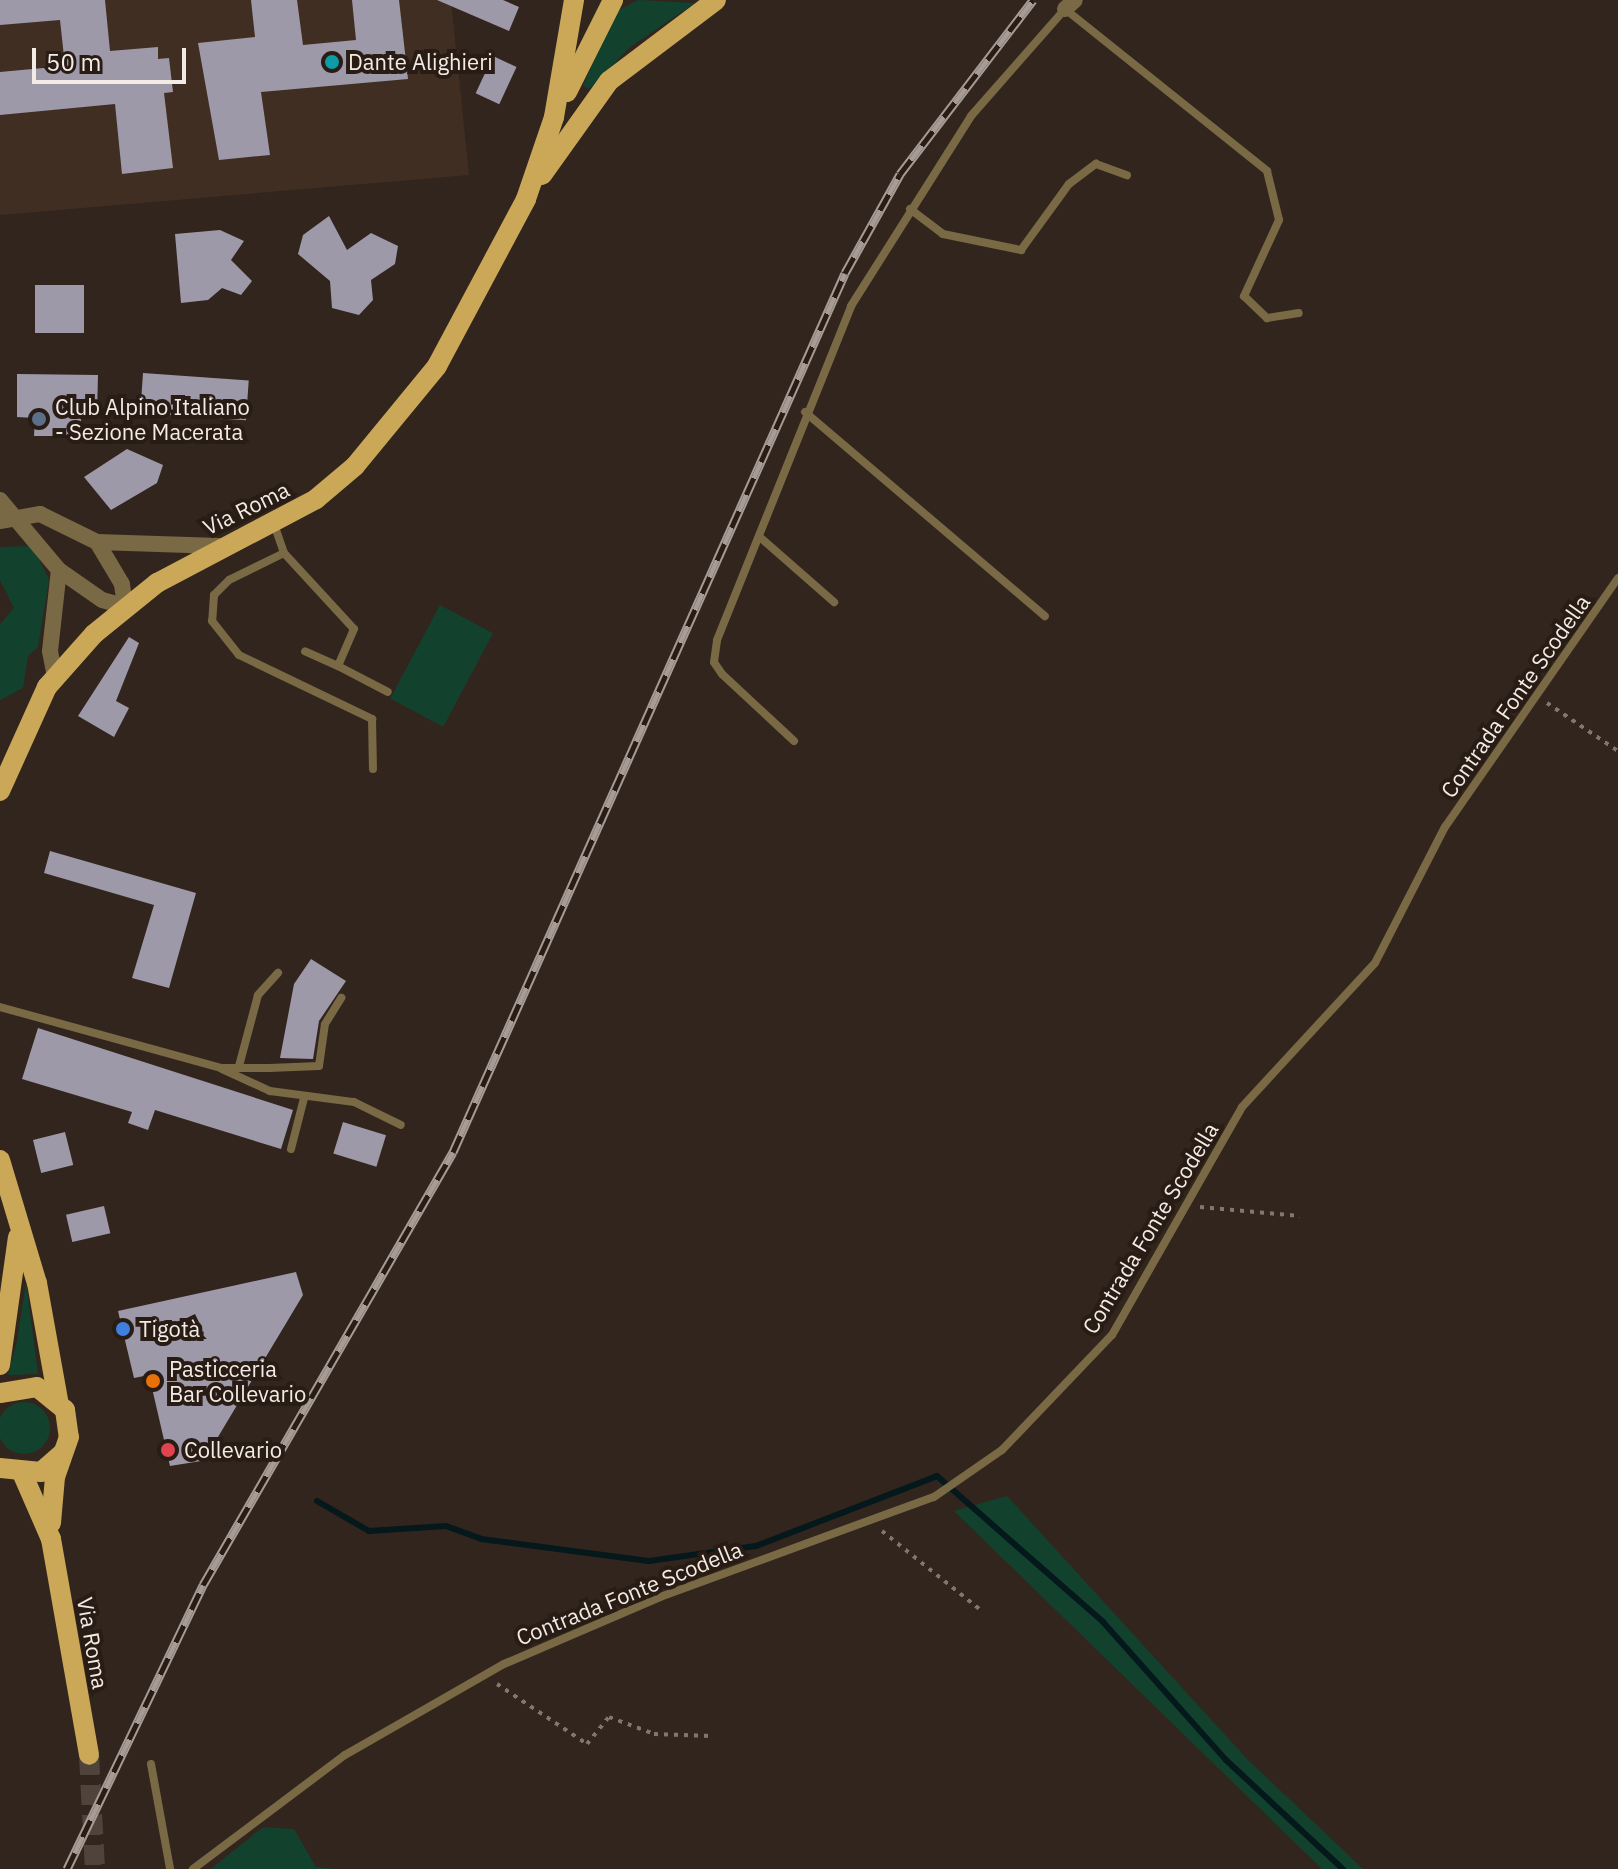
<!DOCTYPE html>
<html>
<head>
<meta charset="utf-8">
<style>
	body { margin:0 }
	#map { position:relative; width:1618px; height:1869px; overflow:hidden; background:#32251d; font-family:"IBM Plex Sans",sans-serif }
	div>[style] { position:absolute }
	.built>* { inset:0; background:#402e22 }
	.green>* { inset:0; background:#12422e; transform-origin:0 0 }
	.round { border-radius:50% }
	.stream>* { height:6px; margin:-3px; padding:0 3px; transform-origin:3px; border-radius:3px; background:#05181b }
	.building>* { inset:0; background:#9e99a9; transform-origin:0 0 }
	.primary-tunnel>* { height:20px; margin-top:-10px; transform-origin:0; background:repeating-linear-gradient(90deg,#4f433b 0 20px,transparent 0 30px) }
	.path>* { height:4px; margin-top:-2px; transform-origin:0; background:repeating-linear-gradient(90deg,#827770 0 4px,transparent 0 10px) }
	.lane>* { height:8px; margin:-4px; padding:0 4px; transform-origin:4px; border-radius:4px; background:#796944 }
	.street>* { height:16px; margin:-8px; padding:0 8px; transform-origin:8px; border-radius:8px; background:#796944 }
	.primary>* { height:20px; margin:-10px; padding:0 10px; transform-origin:10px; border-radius:10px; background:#caa858 }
	.rail>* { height:9px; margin-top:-4.5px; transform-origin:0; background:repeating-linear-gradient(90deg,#281c14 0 18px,#a69c95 0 36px); box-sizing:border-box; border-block:2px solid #a69c95 }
	.dots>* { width:22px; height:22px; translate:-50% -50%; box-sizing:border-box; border:4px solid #281c14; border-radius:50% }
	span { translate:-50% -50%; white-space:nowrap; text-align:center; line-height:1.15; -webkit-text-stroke:8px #281c14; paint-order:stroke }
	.poi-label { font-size:22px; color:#f3ebe5 }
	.left { translate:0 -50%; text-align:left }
	.street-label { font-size:22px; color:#f3ebe5 }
	.scale { position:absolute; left:32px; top:48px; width:154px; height:36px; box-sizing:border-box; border:4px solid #f3ebe5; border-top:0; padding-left:10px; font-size:24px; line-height:28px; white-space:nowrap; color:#f3ebe5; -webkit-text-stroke:6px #281c14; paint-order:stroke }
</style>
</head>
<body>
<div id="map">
	<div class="built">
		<i style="clip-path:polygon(0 0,451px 0,469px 175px,0 215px)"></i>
	</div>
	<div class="green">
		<i style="clip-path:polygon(638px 0,695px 3px,630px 47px,589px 89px,583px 86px,615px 12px)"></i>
		<i style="clip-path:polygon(33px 546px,49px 580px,38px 647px,28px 656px,23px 688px,0 700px,0 624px,14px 608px,0 580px,0 547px)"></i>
		<i style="left:440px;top:605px;width:60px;height:106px;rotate:28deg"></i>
		<i style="clip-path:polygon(26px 1282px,38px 1374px,8px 1375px,17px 1341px)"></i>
		<i class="round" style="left:-2px;top:1402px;width:52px;height:52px"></i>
		<i style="clip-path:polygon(1007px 1496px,1248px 1760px,1363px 1869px,1322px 1869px,954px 1511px)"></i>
		<i style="clip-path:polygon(263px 1827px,294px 1829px,316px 1867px,336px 1869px,211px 1869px)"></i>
	</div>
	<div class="stream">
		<i style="left:317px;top:1501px;width:60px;rotate:30deg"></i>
		<i style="left:369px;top:1531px;width:77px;rotate:-3.7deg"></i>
		<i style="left:446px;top:1526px;width:37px;rotate:20deg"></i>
		<i style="left:481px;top:1539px;width:169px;rotate:7.5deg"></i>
		<i style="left:649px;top:1561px;width:108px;rotate:-8deg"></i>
		<i style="left:756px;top:1546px;width:194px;rotate:-21.1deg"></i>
		<i style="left:937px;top:1476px;width:221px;rotate:41.3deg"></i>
		<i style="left:1103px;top:1622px;width:185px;rotate:48.3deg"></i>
		<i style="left:1226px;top:1760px;width:160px;rotate:43deg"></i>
	</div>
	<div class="building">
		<i style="clip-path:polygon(0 0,105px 0,110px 51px,158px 47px,158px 59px,169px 58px,173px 92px,164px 93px,173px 168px,122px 174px,115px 104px,0 115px,0 72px,65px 66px,60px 20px,0 25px)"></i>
		<i style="clip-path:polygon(251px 0,297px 0,303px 45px,356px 40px,352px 0,399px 0,408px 79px,261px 92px,270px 155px,219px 160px,198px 43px,255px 37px)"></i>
		<i style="clip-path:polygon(437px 0,503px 0,519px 7px,509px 31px)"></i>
		<i style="left:493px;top:56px;width:26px;height:41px;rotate:25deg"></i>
		<i style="clip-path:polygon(329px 216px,347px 250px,371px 233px,398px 246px,395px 264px,371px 280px,373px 300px,359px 315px,332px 308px,330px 281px,298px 254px,303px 235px)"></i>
		<i style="clip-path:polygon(220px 230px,244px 241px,231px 260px,252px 281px,241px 295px,222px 288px,208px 300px,181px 303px,175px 234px)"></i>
		<i style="left:84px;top:285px;width:48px;height:49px;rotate:90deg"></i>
		<i style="left:143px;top:373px;width:106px;height:40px;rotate:4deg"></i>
		<i style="clip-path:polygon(17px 374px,98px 375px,97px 416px,81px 416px,81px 430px,71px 436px,34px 436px,35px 418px,17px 417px)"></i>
		<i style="clip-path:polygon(127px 449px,163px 465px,157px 483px,111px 510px,84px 477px)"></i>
		<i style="clip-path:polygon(129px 637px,139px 643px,116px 701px,129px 708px,114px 737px,78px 716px)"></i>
		<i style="clip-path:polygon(50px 851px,196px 893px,169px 988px,132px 978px,154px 905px,44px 873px)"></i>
		<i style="clip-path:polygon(311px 959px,346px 981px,319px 1021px,313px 1059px,280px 1058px,294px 984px)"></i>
		<i style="clip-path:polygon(38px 1028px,293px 1110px,281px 1149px,155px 1110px,148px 1130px,128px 1123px,132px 1112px,22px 1079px)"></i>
		<i style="left:343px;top:1122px;width:45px;height:33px;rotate:17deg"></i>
		<i style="left:65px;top:1132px;width:34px;height:33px;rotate:76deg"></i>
		<i style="left:104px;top:1206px;width:28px;height:39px;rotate:77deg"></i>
		<i style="clip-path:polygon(296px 1272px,303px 1295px,209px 1452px,201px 1461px,170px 1466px,149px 1375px,134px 1378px,118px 1311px)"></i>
	</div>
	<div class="primary-tunnel">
		<i style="left:89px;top:1755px;width:114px;rotate:87deg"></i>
	</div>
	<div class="path">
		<i style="left:1547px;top:703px;width:86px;rotate:34.1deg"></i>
		<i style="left:1200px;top:1207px;width:100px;rotate:5.1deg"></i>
		<i style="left:882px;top:1531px;width:128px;rotate:38.7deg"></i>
		<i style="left:497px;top:1684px;width:108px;rotate:33.7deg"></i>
		<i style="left:587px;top:1744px;width:35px;rotate:-51deg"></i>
		<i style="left:609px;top:1717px;width:48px;rotate:20.7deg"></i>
		<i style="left:654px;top:1734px;width:57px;rotate:2deg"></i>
	</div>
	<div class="lane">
		<i style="left:910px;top:209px;width:41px;rotate:37.1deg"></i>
		<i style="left:943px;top:234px;width:80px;rotate:11.6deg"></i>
		<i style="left:1021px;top:250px;width:82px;rotate:-54deg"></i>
		<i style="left:1069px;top:184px;width:34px;rotate:-37deg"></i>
		<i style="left:1096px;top:164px;width:33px;rotate:20deg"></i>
		<i style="left:805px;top:412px;width:315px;rotate:40.4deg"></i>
		<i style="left:274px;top:524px;width:31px;rotate:71deg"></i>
		<i style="left:284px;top:553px;width:61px;rotate:153.9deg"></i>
		<i style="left:229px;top:580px;width:21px;rotate:135deg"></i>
		<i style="left:214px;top:595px;width:26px;rotate:94deg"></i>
		<i style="left:212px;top:621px;width:43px;rotate:51.5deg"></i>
		<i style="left:239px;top:655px;width:148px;rotate:25.7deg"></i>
		<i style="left:372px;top:719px;width:50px;rotate:88.9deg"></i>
		<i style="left:762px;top:539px;width:96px;rotate:41.2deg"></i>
		<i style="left:284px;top:553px;width:103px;rotate:47.4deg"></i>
		<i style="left:354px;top:629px;width:40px;rotate:113.4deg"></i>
		<i style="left:338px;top:666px;width:36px;rotate:-156deg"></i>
		<i style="left:338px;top:666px;width:56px;rotate:27.5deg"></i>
		<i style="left:794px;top:741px;width:98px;rotate:-137.1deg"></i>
		<i style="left:722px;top:674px;width:14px;rotate:-124deg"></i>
		<i style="left:714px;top:662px;width:22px;rotate:-82deg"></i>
		<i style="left:717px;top:640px;width:360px;rotate:-68.1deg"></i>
		<i style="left:851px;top:306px;width:225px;rotate:-57.7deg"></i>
		<i style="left:971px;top:116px;width:142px;rotate:-48.7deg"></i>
		<i style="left:1065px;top:9px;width:259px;rotate:38.7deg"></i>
		<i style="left:1267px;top:171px;width:50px;rotate:76.2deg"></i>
		<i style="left:1279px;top:220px;width:84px;rotate:114.7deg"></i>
		<i style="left:1244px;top:296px;width:32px;rotate:44deg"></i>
		<i style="left:1267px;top:318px;width:32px;rotate:-9deg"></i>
		<i style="left:0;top:1007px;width:229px;rotate:15.4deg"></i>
		<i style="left:221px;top:1068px;width:48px"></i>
		<i style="left:269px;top:1068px;width:50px;rotate:-2.3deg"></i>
		<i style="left:319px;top:1066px;width:42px;rotate:-81.9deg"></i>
		<i style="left:325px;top:1024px;width:31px;rotate:-58deg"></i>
		<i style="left:239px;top:1066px;width:73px;rotate:-75deg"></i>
		<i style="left:258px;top:995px;width:30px;rotate:-48deg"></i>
		<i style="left:222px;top:1069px;width:53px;rotate:24.6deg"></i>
		<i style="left:270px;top:1091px;width:85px;rotate:7.5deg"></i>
		<i style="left:354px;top:1102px;width:52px;rotate:26.1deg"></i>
		<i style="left:291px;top:1149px;width:53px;rotate:-75.7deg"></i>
		<i style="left:151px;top:1764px;width:107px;rotate:79.7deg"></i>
		<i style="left:193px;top:1869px;width:190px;rotate:-36.9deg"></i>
		<i style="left:345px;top:1755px;width:183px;rotate:-29.8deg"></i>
		<i style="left:504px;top:1664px;width:170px;rotate:-23.2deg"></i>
		<i style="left:660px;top:1597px;width:292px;rotate:-20.1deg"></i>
		<i style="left:934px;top:1497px;width:83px;rotate:-34.7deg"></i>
		<i style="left:1002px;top:1450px;width:159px;rotate:-46.3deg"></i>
		<i style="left:1112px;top:1335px;width:262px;rotate:-60.3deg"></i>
		<i style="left:1242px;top:1107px;width:196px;rotate:-47.3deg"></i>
		<i style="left:1375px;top:963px;width:153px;rotate:-62.8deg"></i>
		<i style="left:1445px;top:827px;width:303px;rotate:-55.2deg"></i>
	</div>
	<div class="street">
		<i style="left:1065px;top:9px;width:13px;rotate:-42deg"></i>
		<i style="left:0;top:500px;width:92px;rotate:49.9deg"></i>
		<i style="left:59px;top:570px;width:52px;rotate:34.9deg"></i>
		<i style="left:102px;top:600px;width:24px;rotate:15deg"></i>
		<i style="left:125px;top:606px;width:22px;rotate:-98deg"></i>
		<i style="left:122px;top:584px;width:49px;rotate:-120.8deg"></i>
		<i style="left:0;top:521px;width:41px;rotate:-9.9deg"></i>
		<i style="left:40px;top:514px;width:64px;rotate:26.2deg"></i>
		<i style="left:97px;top:542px;width:122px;rotate:1.9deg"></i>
		<i style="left:55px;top:677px;width:26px;rotate:-101deg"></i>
		<i style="left:50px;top:651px;width:81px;rotate:-83.7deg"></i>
	</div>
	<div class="primary">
		<i style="left:567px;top:92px;width:103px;rotate:-63.4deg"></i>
		<i style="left:542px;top:175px;width:115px;rotate:-54.5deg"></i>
		<i style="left:609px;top:81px;width:134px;rotate:-37.1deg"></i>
		<i style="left:0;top:791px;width:114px;rotate:-65.7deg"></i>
		<i style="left:47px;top:687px;width:71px;rotate:-48.4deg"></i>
		<i style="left:94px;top:634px;width:81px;rotate:-39deg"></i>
		<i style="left:157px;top:583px;width:180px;rotate:-27.8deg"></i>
		<i style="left:316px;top:499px;width:51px;rotate:-40.2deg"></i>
		<i style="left:355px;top:466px;width:129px;rotate:-50.6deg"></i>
		<i style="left:437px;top:366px;width:189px;rotate:-61.9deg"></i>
		<i style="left:526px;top:199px;width:87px;rotate:-71.1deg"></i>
		<i style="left:554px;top:117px;width:119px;rotate:-80.3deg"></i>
		<i style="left:0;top:1160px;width:128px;rotate:73.3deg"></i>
		<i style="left:37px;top:1283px;width:119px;rotate:79.8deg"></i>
		<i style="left:0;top:1365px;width:129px;rotate:-82deg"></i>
		<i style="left:0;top:1393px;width:37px;rotate:-9deg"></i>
		<i style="left:37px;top:1387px;width:36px;rotate:39deg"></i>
		<i style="left:65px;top:1410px;width:27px;rotate:82deg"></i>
		<i style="left:69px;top:1437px;width:42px;rotate:109.3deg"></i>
		<i style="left:55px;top:1477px;width:46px;rotate:95deg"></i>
		<i style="left:0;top:1468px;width:41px;rotate:5.6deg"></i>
		<i style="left:41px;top:1472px;width:28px;rotate:-41deg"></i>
		<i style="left:23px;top:1475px;width:70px;rotate:66.4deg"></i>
		<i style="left:51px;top:1539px;width:219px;rotate:80deg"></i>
	</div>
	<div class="rail">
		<i style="left:67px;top:1869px;width:315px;rotate:-64.4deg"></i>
		<i style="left:203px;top:1585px;width:500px;rotate:-60deg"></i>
		<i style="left:453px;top:1152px;width:962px;rotate:-65.96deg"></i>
		<i style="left:845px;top:273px;width:113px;rotate:-60.9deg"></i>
		<i style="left:900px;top:174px;width:219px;rotate:-52.6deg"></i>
	</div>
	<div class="dots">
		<i style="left:332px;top:62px;background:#0f9aa8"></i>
		<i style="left:39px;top:419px;background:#5c6f8a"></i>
		<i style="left:123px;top:1329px;background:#3f7fe0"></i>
		<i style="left:153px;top:1381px;background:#e8710a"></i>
		<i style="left:168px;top:1450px;background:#e0444e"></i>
	</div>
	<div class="poi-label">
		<span class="left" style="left:348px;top:62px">Dante Alighieri</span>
		<span class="left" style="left:55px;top:419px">Club Alpino Italiano<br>- Sezione Macerata</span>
		<span class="left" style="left:139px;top:1329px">Tigotà</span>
		<span class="left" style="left:169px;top:1381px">Pasticceria<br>Bar Collevario</span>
		<span class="left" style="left:184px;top:1450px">Collevario</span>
	</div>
	<div class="street-label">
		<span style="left:246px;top:508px;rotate:-26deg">Via Roma</span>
		<span style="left:1515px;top:696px;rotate:-55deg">Contrada Fonte Scodella</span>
		<span style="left:1150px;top:1228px;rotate:-59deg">Contrada Fonte Scodella</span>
		<span style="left:629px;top:1593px;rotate:-22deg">Contrada Fonte Scodella</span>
		<span style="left:93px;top:1643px;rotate:80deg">Via Roma</span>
	</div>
	<div class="scale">50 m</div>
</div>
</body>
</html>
